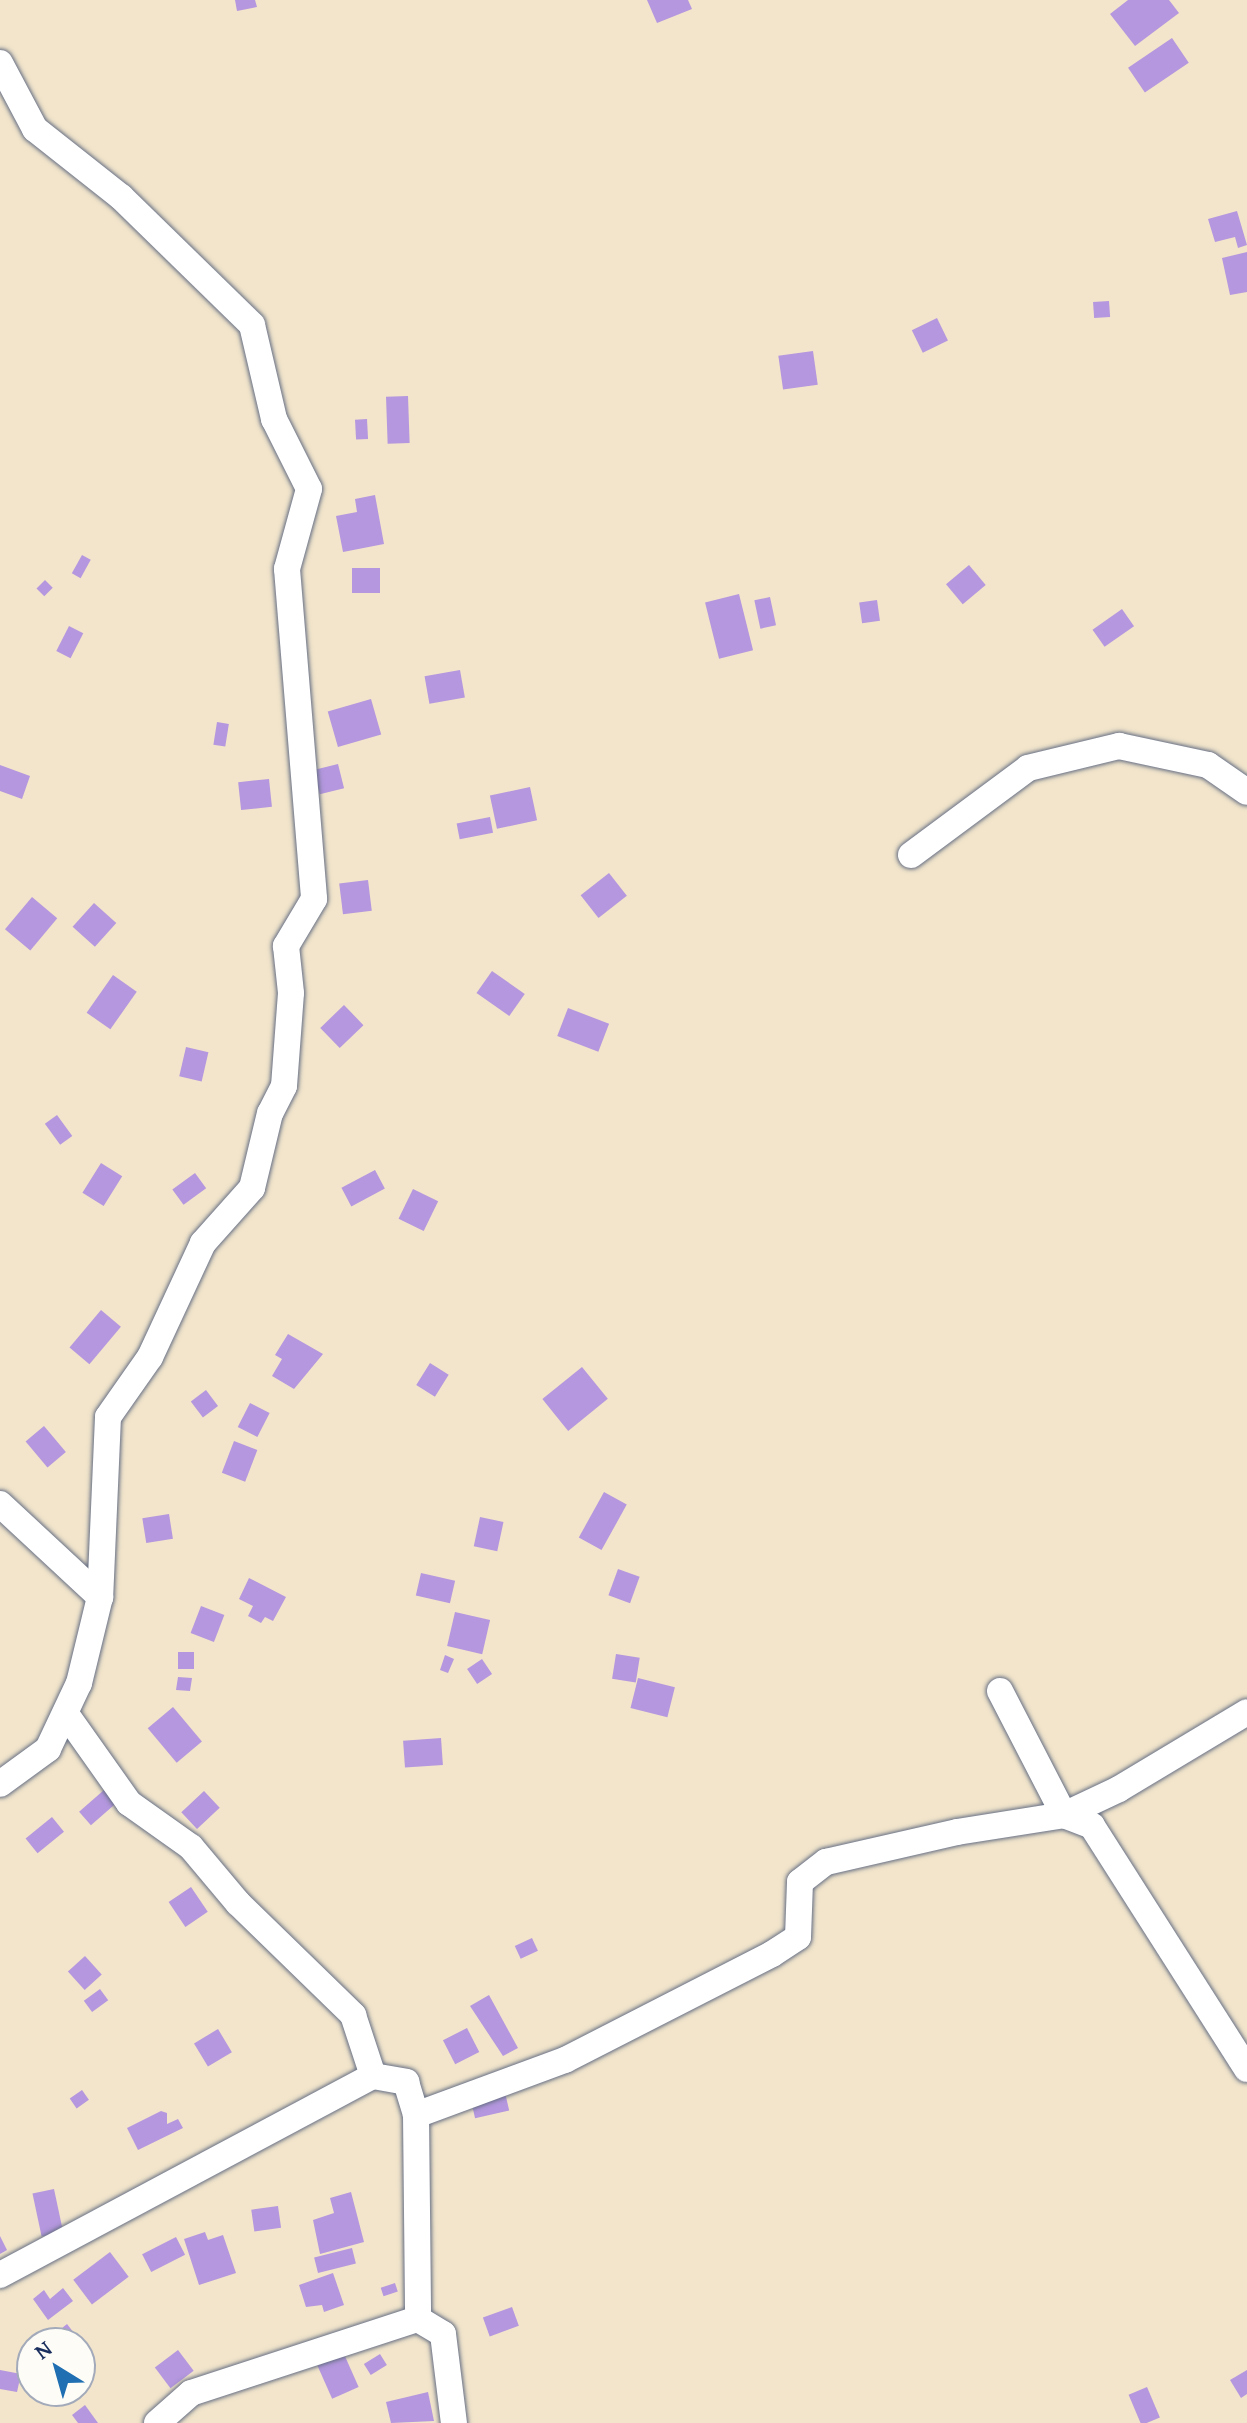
<!DOCTYPE html>
<html>
<head>
<meta charset="utf-8">
<style>
	body { margin:0 }
	#map { position:relative; width:1247px; height:2423px; overflow:hidden; background:#f2e5cb; font-family:"Gentium Book Plus",serif }
	div>[style] { position:absolute }
	.building>* { inset:0; background:#b497de; transform-origin:0 0 }
	.roads { filter:drop-shadow(0 0 2px #666f84) drop-shadow(0 0 2px #666f84) }
	.street>* { height:26px; margin:-13px; padding:0 13px; transform-origin:13px; border-radius:13px; background:#fff }
	span { translate:-50% -50%; white-space:nowrap; text-align:center; line-height:1.15; -webkit-text-stroke:6px #fdfcf7; paint-order:stroke }
	.north { position:absolute; left:16px; top:2327px; width:80px; height:80px; box-sizing:border-box; background:#fdfcf7; border:2px solid #a3aaba; border-radius:50%; rotate:323deg; font-size:22px; font-weight:700; line-height:32px; text-align:center; color:#1b2f5e }
	.north::after { content:''; display:block; margin:auto; width:28px; height:36px; background:#1f6fb2; clip-path:polygon(50% 0,100% 100%,50% 72%,0 100%) }
</style>
</head>
<body>
<div id="map">
	<div class="building">
		<i style="clip-path:polygon(235px 0,255px 0,257px 7px,237px 11px)"></i>
		<i style="clip-path:polygon(647px 0,688px 0,692px 9px,657px 23px)"></i>
		<i style="clip-path:polygon(1128px 0,1169px 0,1179px 13px,1135px 46px,1110px 14px)"></i>
		<i style="left:1172px;top:38px;width:30px;height:53px;rotate:56deg"></i>
		<i style="clip-path:polygon(1237px 211px,1247px 245px,1238px 248px,1235px 237px,1215px 242px,1208px 219px)"></i>
		<i style="clip-path:polygon(1247px 252px,1247px 292px,1230px 295px,1222px 258px)"></i>
		<i style="left:1109px;top:301px;width:16px;height:16px;rotate:86deg"></i>
		<i style="left:937px;top:318px;width:25px;height:28px;rotate:64deg"></i>
		<i style="left:813px;top:351px;width:34px;height:35px;rotate:82deg"></i>
		<i style="left:408px;top:396px;width:47px;height:22px;rotate:88deg"></i>
		<i style="left:367px;top:419px;width:20px;height:12px;rotate:87deg"></i>
		<i style="clip-path:polygon(375px 495px,384px 544px,343px 552px,336px 516px,357px 512px,355px 499px)"></i>
		<i style="left:82px;top:555px;width:10px;height:21px;rotate:29deg"></i>
		<i style="left:969px;top:565px;width:26px;height:30px;rotate:50deg"></i>
		<i style="left:352px;top:568px;width:28px;height:25px"></i>
		<i style="left:45px;top:580px;width:11px;height:12px;rotate:45deg"></i>
		<i style="left:739px;top:594px;width:58px;height:35px;rotate:76deg"></i>
		<i style="left:770px;top:597px;width:29px;height:16px;rotate:78deg"></i>
		<i style="left:877px;top:600px;width:21px;height:18px;rotate:82deg"></i>
		<i style="left:1122px;top:609px;width:21px;height:36px;rotate:55deg"></i>
		<i style="left:69px;top:626px;width:16px;height:28px;rotate:27deg"></i>
		<i style="left:460px;top:670px;width:28px;height:36px;rotate:80deg"></i>
		<i style="left:371px;top:699px;width:37px;height:45px;rotate:74deg"></i>
		<i style="left:217px;top:722px;width:12px;height:23px;rotate:9deg"></i>
		<i style="left:338px;top:764px;width:25px;height:25px;rotate:76deg"></i>
		<i style="clip-path:polygon(0 765px,30px 776px,22px 799px,0 791px)"></i>
		<i style="left:269px;top:779px;width:28px;height:31px;rotate:84deg"></i>
		<i style="left:530px;top:787px;width:34px;height:41px;rotate:78deg"></i>
		<i style="left:490px;top:817px;width:16px;height:34px;rotate:79deg"></i>
		<i style="left:609px;top:873px;width:29px;height:36px;rotate:52deg"></i>
		<i style="left:368px;top:880px;width:31px;height:29px;rotate:83deg"></i>
		<i style="left:32px;top:897px;width:33px;height:42px;rotate:40deg"></i>
		<i style="left:94px;top:903px;width:30px;height:32px;rotate:42deg"></i>
		<i style="left:492px;top:971px;width:40px;height:27px;rotate:35deg"></i>
		<i style="left:113px;top:975px;width:29px;height:46px;rotate:35deg"></i>
		<i style="left:344px;top:1005px;width:28px;height:33px;rotate:46deg"></i>
		<i style="left:568px;top:1008px;width:44px;height:30px;rotate:21deg"></i>
		<i style="left:186px;top:1047px;width:23px;height:30px;rotate:13deg"></i>
		<i style="left:57px;top:1115px;width:26px;height:15px;rotate:54deg"></i>
		<i style="left:101px;top:1163px;width:25px;height:35px;rotate:32deg"></i>
		<i style="left:375px;top:1170px;width:21px;height:38px;rotate:62deg"></i>
		<i style="left:195px;top:1173px;width:19px;height:28px;rotate:54deg"></i>
		<i style="left:413px;top:1189px;width:28px;height:33px;rotate:26deg"></i>
		<i style="left:101px;top:1310px;width:26px;height:49px;rotate:40deg"></i>
		<i style="clip-path:polygon(288px 1334px,323px 1354px,294px 1389px,272px 1376px,282px 1359px,275px 1355px)"></i>
		<i style="left:430px;top:1363px;width:22px;height:26px;rotate:32deg"></i>
		<i style="left:582px;top:1367px;width:41px;height:51px;rotate:51deg"></i>
		<i style="left:206px;top:1390px;width:20px;height:19px;rotate:53deg"></i>
		<i style="left:250px;top:1403px;width:22px;height:27px;rotate:27deg"></i>
		<i style="left:44px;top:1426px;width:34px;height:24px;rotate:50deg"></i>
		<i style="left:234px;top:1441px;width:25px;height:34px;rotate:21deg"></i>
		<i style="left:604px;top:1492px;width:26px;height:52px;rotate:29deg"></i>
		<i style="left:169px;top:1514px;width:25px;height:27px;rotate:81deg"></i>
		<i style="left:480px;top:1517px;width:24px;height:30px;rotate:12deg"></i>
		<i style="left:618px;top:1569px;width:23px;height:28px;rotate:20deg"></i>
		<i style="left:421px;top:1573px;width:35px;height:23px;rotate:13deg"></i>
		<i style="clip-path:polygon(249px 1578px,286px 1597px,273px 1621px,265px 1617px,261px 1623px,248px 1616px,253px 1606px,239px 1599px)"></i>
		<i style="left:201px;top:1606px;width:25px;height:29px;rotate:21deg"></i>
		<i style="left:455px;top:1612px;width:36px;height:35px;rotate:13deg"></i>
		<i style="left:178px;top:1652px;width:16px;height:17px"></i>
		<i style="left:616px;top:1654px;width:24px;height:25px;rotate:9deg"></i>
		<i style="clip-path:polygon(445px 1655px,454px 1659px,448px 1673px,440px 1670px)"></i>
		<i style="left:482px;top:1659px;width:18px;height:18px;rotate:56deg"></i>
		<i style="clip-path:polygon(178px 1677px,192px 1678px,190px 1691px,176px 1690px)"></i>
		<i style="left:638px;top:1678px;width:38px;height:31px;rotate:14deg"></i>
		<i style="left:173px;top:1707px;width:45px;height:33px;rotate:50deg"></i>
		<i style="left:441px;top:1738px;width:27px;height:38px;rotate:86deg"></i>
		<i style="left:104px;top:1790px;width:18px;height:33px;rotate:49deg"></i>
		<i style="left:204px;top:1791px;width:23px;height:31px;rotate:47deg"></i>
		<i style="left:52px;top:1817px;width:19px;height:34px;rotate:51deg"></i>
		<i style="left:191px;top:1887px;width:30px;height:27px;rotate:56deg"></i>
		<i style="left:532px;top:1938px;width:14px;height:19px;rotate:65deg"></i>
		<i style="left:85px;top:1956px;width:25px;height:23px;rotate:48deg"></i>
		<i style="left:100px;top:1989px;width:14px;height:20px;rotate:54deg"></i>
		<i style="clip-path:polygon(489px 1995px,518px 2048px,503px 2056px,470px 2006px)"></i>
		<i style="left:467px;top:2028px;width:27px;height:27px;rotate:63deg"></i>
		<i style="left:218px;top:2029px;width:27px;height:28px;rotate:59deg"></i>
		<i style="left:504px;top:2088px;width:23px;height:35px;rotate:77deg"></i>
		<i style="left:82px;top:2090px;width:12px;height:15px;rotate:55deg"></i>
		<i style="clip-path:polygon(161px 2111px,167px 2113px,167px 2124px,178px 2119px,183px 2128px,138px 2150px,127px 2128px)"></i>
		<i style="left:54px;top:2189px;width:44px;height:22px;rotate:78deg"></i>
		<i style="clip-path:polygon(351px 2192px,364px 2242px,320px 2254px,313px 2220px,334px 2213px,330px 2198px)"></i>
		<i style="left:278px;top:2206px;width:22px;height:27px;rotate:82deg"></i>
		<i style="clip-path:polygon(205px 2232px,208px 2240px,223px 2235px,236px 2273px,199px 2285px,184px 2239px)"></i>
		<i style="clip-path:polygon(0 2236px,7px 2250px,0 2254px)"></i>
		<i style="left:176px;top:2237px;width:20px;height:38px;rotate:63deg"></i>
		<i style="left:352px;top:2248px;width:16px;height:39px;rotate:76deg"></i>
		<i style="left:110px;top:2252px;width:31px;height:46px;rotate:53deg"></i>
		<i style="clip-path:polygon(333px 2273px,344px 2305px,324px 2312px,322px 2305px,306px 2307px,299px 2285px)"></i>
		<i style="left:395px;top:2283px;width:9px;height:15px;rotate:72deg"></i>
		<i style="clip-path:polygon(63px 2288px,73px 2301px,48px 2320px,33px 2299px,44px 2290px,50px 2299px)"></i>
		<i style="left:512px;top:2307px;width:20px;height:31px;rotate:70deg"></i>
		<i style="clip-path:polygon(67px 2324px,84px 2346px,80px 2349px,80px 2343px,63px 2343px,56px 2333px)"></i>
		<i style="left:178px;top:2350px;width:26px;height:29px;rotate:53deg"></i>
		<i style="left:344px;top:2354px;width:36px;height:29px;rotate:66deg"></i>
		<i style="left:380px;top:2354px;width:13px;height:19px;rotate:58deg"></i>
		<i style="clip-path:polygon(0 2370px,21px 2374px,17px 2392px,0 2389px)"></i>
		<i style="clip-path:polygon(1247px 2370px,1247px 2394px,1241px 2398px,1230px 2380px)"></i>
		<i style="left:1147px;top:2387px;width:33px;height:20px;rotate:67deg"></i>
		<i style="clip-path:polygon(428px 2392px,434px 2421px,391px 2423px,386px 2402px)"></i>
		<i style="clip-path:polygon(85px 2405px,98px 2423px,78px 2423px,72px 2415px)"></i>
	</div>
	<div class="roads">
		<div class="street">
			<i style="left:0;top:63px;width:75px;rotate:62.1deg"></i>
			<i style="left:35px;top:129px;width:110px;rotate:38.3deg"></i>
			<i style="left:121px;top:197px;width:183px;rotate:44.3deg"></i>
			<i style="left:252px;top:325px;width:97px;rotate:76.8deg"></i>
			<i style="left:274px;top:419px;width:78px;rotate:63.4deg"></i>
			<i style="left:309px;top:489px;width:83px;rotate:105.4deg"></i>
			<i style="left:287px;top:569px;width:331px;rotate:85.3deg"></i>
			<i style="left:314px;top:899px;width:55px;rotate:120.8deg"></i>
			<i style="left:286px;top:946px;width:47px;rotate:83.9deg"></i>
			<i style="left:291px;top:993px;width:93px;rotate:94.3deg"></i>
			<i style="left:284px;top:1086px;width:30px;rotate:117deg"></i>
			<i style="left:270px;top:1113px;width:77px;rotate:103.5deg"></i>
			<i style="left:252px;top:1188px;width:74px;rotate:131.7deg"></i>
			<i style="left:203px;top:1243px;width:126px;rotate:114.9deg"></i>
			<i style="left:150px;top:1357px;width:73px;rotate:125deg"></i>
			<i style="left:108px;top:1417px;width:180px;rotate:92.5deg"></i>
			<i style="left:100px;top:1597px;width:89px;rotate:103.7deg"></i>
			<i style="left:79px;top:1683px;width:73px;rotate:115.2deg"></i>
			<i style="left:48px;top:1749px;width:59px;rotate:143.9deg"></i>
			<i style="left:911px;top:855px;width:146px;rotate:-36.6deg"></i>
			<i style="left:1028px;top:768px;width:94px;rotate:-13.6deg"></i>
			<i style="left:1119px;top:746px;width:91px;rotate:12.1deg"></i>
			<i style="left:1208px;top:765px;width:47px;rotate:34.7deg"></i>
			<i style="left:0;top:1504px;width:137px;rotate:42.9deg"></i>
			<i style="left:1000px;top:1691px;width:140px;rotate:62.7deg"></i>
			<i style="left:1064px;top:1815px;width:30px;rotate:21deg"></i>
			<i style="left:1092px;top:1826px;width:288px;rotate:57.5deg"></i>
			<i style="left:66px;top:1714px;width:109px;rotate:54.7deg"></i>
			<i style="left:129px;top:1803px;width:76px;rotate:35.4deg"></i>
			<i style="left:191px;top:1847px;width:73px;rotate:50deg"></i>
			<i style="left:238px;top:1903px;width:161px;rotate:44.2deg"></i>
			<i style="left:353px;top:2015px;width:64px;rotate:71.8deg"></i>
			<i style="left:373px;top:2076px;width:34px;rotate:10deg"></i>
			<i style="left:406px;top:2082px;width:34px;rotate:73deg"></i>
			<i style="left:416px;top:2115px;width:204px;rotate:89.4deg"></i>
			<i style="left:418px;top:2319px;width:29px;rotate:31deg"></i>
			<i style="left:443px;top:2334px;width:90px;rotate:83deg"></i>
			<i style="left:416px;top:2115px;width:159px;rotate:-20.3deg"></i>
			<i style="left:565px;top:2060px;width:233px;rotate:-27.1deg"></i>
			<i style="left:772px;top:1954px;width:31px;rotate:-33deg"></i>
			<i style="left:798px;top:1937px;width:55px;rotate:-87.9deg"></i>
			<i style="left:800px;top:1882px;width:33px;rotate:-38deg"></i>
			<i style="left:826px;top:1862px;width:134px;rotate:-12.9deg"></i>
			<i style="left:957px;top:1832px;width:108px;rotate:-9deg"></i>
			<i style="left:1064px;top:1815px;width:61px;rotate:-25.3deg"></i>
			<i style="left:1119px;top:1789px;width:149px;rotate:-31deg"></i>
			<i style="left:0;top:2275px;width:423px;rotate:-28.1deg"></i>
			<i style="left:157px;top:2423px;width:45px;rotate:-41.4deg"></i>
			<i style="left:191px;top:2393px;width:239px;rotate:-18.1deg"></i>
		</div>
	</div>
	<div class="north">N</div>
</div>
</body>
</html>
